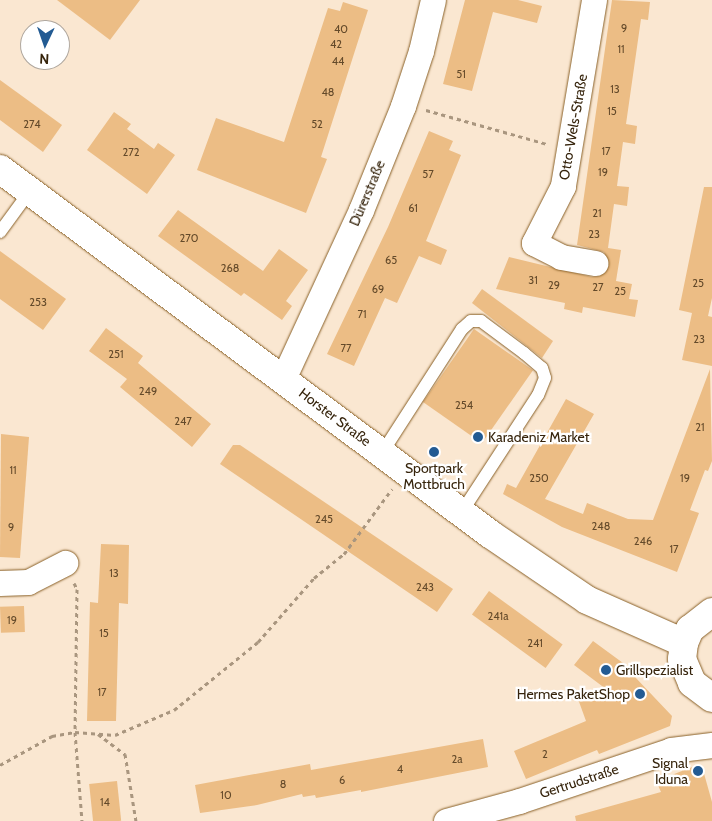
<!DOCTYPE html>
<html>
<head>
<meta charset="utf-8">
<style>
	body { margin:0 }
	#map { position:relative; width:712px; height:821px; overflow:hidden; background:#fae7d1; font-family:Cabin,sans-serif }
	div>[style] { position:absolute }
	.building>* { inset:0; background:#ecbd85; transform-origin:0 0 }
	.path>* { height:3px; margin-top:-1.5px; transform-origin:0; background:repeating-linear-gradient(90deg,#a9967f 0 4px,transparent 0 8px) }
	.roads { filter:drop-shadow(0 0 1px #896027) drop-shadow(0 0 1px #896027) }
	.lane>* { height:12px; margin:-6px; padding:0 6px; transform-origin:6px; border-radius:6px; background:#fff }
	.street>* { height:25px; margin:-12.5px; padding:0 12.5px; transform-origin:12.5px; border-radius:12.5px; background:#fff }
	.secondary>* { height:28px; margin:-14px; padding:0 14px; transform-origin:14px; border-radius:14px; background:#fff }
	.dots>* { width:14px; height:14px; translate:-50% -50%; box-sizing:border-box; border:2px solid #fff; border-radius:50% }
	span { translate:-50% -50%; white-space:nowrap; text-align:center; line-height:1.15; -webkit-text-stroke:4.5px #fff; paint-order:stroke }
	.number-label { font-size:11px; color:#644a2a }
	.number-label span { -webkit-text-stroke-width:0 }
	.street-label { font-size:14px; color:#36240c }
	.poi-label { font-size:14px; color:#36240c }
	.left { translate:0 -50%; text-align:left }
	.right { translate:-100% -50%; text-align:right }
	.north { position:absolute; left:20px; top:20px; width:50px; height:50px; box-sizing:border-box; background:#fff; border:1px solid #afa79e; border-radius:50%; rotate:183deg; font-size:14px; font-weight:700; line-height:20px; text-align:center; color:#36240c }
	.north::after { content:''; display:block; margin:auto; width:18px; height:22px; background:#235b93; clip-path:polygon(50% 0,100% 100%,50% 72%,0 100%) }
</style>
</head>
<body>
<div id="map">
	<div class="building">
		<i style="clip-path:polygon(57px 0,140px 0,110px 40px)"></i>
		<i style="clip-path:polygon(465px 0,518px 0,542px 6px,537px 23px,493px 12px,472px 91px,443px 84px)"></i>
		<i style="clip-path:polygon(612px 0,650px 2px,648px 20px,641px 19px,626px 124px,637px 126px,635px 144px,623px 142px,617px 186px,629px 187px,627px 206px,614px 204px,608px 248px,621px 250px,616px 281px,632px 284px,629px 299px,638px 300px,635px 317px,583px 307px,582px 313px,564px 309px,565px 303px,496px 289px,509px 257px,592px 277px,600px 276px,609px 266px,604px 252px,577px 245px)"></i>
		<i style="clip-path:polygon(343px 2px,368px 10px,321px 157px,327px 159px,306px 213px,197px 170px,216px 118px,284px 142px,328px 8px,340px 11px)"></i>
		<i style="clip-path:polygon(0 80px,62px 125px,43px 152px,0 120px)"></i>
		<i style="clip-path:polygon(114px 112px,131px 124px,127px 129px,154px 149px,158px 143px,175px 155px,147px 194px,87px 150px)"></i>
		<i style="clip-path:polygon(429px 131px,453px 141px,449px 150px,461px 155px,426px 241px,447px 250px,441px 265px,419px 256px,397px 303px,385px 298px,354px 366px,327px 354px,388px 227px)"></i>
		<i style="clip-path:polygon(704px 187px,712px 187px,712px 298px,708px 316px,712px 317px,712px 366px,682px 360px,692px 313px,679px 310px)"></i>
		<i style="clip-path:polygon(178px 210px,263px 271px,279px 249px,308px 270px,286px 301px,292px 306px,282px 320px,244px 293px,241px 296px,158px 236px)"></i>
		<i style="clip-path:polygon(0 251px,66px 299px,43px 330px,0 299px)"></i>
		<i style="clip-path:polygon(482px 289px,553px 341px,542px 358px,472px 303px)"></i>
		<i style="clip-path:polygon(106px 328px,143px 356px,138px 363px,211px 424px,192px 447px,120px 387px,127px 379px,89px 351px)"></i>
		<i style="left:474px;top:329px;width:72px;height:89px;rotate:35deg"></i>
		<i style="clip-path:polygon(710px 369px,712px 461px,708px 471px,705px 470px,690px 510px,699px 513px,677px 572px,562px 527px,503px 494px,507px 484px,516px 488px,566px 399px,594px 414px,545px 499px,583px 514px,587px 503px,628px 519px,653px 520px)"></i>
		<i style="clip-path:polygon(1px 434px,29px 437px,20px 558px,0 557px)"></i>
		<i style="clip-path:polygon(233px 445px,240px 445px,453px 589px,437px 612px,220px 464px)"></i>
		<i style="clip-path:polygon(101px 544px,129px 545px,128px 604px,119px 603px,116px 721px,87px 721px,90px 602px,98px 603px)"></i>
		<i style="left:489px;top:591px;width:91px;height:29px;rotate:36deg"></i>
		<i style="left:24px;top:606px;width:26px;height:24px;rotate:88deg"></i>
		<i style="clip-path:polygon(593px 641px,638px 674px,635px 677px,672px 716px,670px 726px,599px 754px,597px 750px,526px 779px,514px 751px,586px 721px,578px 699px,606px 689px,574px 665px)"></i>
		<i style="clip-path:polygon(483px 739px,488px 767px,361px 792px,361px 790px,316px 798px,315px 795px,303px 797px,302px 794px,257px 805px,200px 813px,195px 785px,310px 764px,311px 770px)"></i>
		<i style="clip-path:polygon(695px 766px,703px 770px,712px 802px,712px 821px,576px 821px,575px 816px,661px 792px,656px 781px)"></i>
		<i style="left:117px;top:781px;width:40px;height:28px;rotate:84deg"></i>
	</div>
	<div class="path">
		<i style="left:426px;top:110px;width:126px;rotate:15.7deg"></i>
		<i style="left:74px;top:583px;width:7px;rotate:63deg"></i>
		<i style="left:77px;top:589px;width:143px;rotate:90.8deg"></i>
		<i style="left:75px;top:732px;width:89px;rotate:85.5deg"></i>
		<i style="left:98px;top:734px;width:34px;rotate:37deg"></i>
		<i style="left:125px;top:754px;width:68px;rotate:80.7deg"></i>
		<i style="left:0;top:765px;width:60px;rotate:-29.1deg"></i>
		<i style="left:52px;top:736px;width:23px;rotate:-10deg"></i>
		<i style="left:75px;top:732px;width:40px;rotate:4.3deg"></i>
		<i style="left:115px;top:735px;width:64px;rotate:-23deg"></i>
		<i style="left:174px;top:710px;width:108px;rotate:-39deg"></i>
		<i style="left:258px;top:642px;width:85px;rotate:-48.8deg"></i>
		<i style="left:314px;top:578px;width:38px;rotate:-39deg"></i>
		<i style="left:344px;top:554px;width:81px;rotate:-53.6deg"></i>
	</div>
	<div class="roads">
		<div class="lane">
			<i style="left:0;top:232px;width:51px;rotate:-53.8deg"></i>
			<i style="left:382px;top:453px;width:148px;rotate:-57.2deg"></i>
			<i style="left:462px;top:329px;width:12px;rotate:-42deg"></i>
			<i style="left:471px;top:321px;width:10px"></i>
			<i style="left:481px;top:321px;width:54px;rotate:36.7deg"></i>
			<i style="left:524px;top:353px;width:23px;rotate:40deg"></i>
			<i style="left:542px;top:368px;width:10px;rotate:73deg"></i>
			<i style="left:545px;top:378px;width:18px;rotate:112deg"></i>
			<i style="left:538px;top:395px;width:141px;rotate:123.1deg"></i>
		</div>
		<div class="street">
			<i style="left:594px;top:0;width:189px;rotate:99.5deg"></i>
			<i style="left:563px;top:186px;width:64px;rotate:117deg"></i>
			<i style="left:534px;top:243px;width:30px;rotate:27deg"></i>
			<i style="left:561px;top:257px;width:35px;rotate:10deg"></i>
			<i style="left:283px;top:379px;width:186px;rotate:-65.2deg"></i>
			<i style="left:361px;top:210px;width:112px;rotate:-68deg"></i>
			<i style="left:403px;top:106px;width:58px;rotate:-71.9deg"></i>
			<i style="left:421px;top:51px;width:52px;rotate:-76.8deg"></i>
			<i style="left:0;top:583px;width:28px;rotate:-2deg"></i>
			<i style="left:28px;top:582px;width:42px;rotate:-27.2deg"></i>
			<i style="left:446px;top:821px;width:76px;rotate:-15.3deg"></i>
			<i style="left:519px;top:801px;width:160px;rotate:-18.5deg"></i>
			<i style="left:671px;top:750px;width:41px;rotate:-7deg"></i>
		</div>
		<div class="secondary">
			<i style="left:0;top:169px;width:611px;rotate:36.68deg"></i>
			<i style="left:490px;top:534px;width:117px;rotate:34.2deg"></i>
			<i style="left:587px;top:600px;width:106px;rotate:23.9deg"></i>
			<i style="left:712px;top:612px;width:28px;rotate:142deg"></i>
			<i style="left:690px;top:629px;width:15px;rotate:113deg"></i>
			<i style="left:684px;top:643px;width:16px;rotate:97deg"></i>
			<i style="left:682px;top:659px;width:26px;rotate:67deg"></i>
			<i style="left:692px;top:683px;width:25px;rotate:37deg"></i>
		</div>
	</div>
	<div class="dots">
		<i style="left:478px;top:437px;background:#235b93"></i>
		<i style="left:434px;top:452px;background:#235b93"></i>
		<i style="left:606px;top:670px;background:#235b93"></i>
		<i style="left:640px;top:694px;background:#235b93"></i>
		<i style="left:698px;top:771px;background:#235b93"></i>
	</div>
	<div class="number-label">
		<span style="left:624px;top:28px">9</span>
		<span style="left:341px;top:29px">40</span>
		<span style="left:336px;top:44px">42</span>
		<span style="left:621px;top:49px">11</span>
		<span style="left:338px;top:61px">44</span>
		<span style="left:461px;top:74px">51</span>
		<span style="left:615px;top:89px">13</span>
		<span style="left:328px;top:92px">48</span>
		<span style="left:612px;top:111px">15</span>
		<span style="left:32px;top:124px">274</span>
		<span style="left:317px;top:124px">52</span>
		<span style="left:606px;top:151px">17</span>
		<span style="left:131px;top:152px">272</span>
		<span style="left:603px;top:172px">19</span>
		<span style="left:428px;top:174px">57</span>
		<span style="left:413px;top:208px">61</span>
		<span style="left:597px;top:213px">21</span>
		<span style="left:594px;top:234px">23</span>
		<span style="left:189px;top:238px">270</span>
		<span style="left:391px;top:260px">65</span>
		<span style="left:230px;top:268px">268</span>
		<span style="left:533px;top:280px">31</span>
		<span style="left:698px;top:283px">25</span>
		<span style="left:554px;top:285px">29</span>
		<span style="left:598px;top:287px">27</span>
		<span style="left:378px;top:289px">69</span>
		<span style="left:620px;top:291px">25</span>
		<span style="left:38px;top:302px">253</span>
		<span style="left:362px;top:314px">71</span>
		<span style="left:699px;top:339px">23</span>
		<span style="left:346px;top:348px">77</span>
		<span style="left:116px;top:354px">251</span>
		<span style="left:148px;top:391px">249</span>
		<span style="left:464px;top:405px">254</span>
		<span style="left:183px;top:421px">247</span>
		<span style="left:700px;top:427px">21</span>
		<span style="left:13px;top:470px">11</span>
		<span style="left:539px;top:478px">250</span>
		<span style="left:685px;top:478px">19</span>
		<span style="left:324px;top:519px">245</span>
		<span style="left:601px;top:526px">248</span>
		<span style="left:11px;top:527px">9</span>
		<span style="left:643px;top:541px">246</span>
		<span style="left:674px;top:549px">17</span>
		<span style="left:114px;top:573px">13</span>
		<span style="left:425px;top:587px">243</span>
		<span style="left:498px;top:616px">241a</span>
		<span style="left:12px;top:620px">19</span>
		<span style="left:104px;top:633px">15</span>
		<span style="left:535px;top:643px">241</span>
		<span style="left:102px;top:692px">17</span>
		<span style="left:545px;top:754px">2</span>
		<span style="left:457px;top:759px">2a</span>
		<span style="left:400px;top:769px">4</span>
		<span style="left:342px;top:780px">6</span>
		<span style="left:283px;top:784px">8</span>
		<span style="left:226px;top:795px">10</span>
		<span style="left:105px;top:802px">14</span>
	</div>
	<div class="street-label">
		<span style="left:573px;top:127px;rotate:-80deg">Otto-Wels-Straße</span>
		<span style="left:367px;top:193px;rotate:-67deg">Dürerstraße</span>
		<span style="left:335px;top:417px;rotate:37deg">Horster Straße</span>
		<span style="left:579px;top:781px;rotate:-18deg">Gertrudstraße</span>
	</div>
	<div class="poi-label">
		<span class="left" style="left:488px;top:437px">Karadeniz Market</span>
		<span style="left:434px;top:476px">Sportpark<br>Mottbruch</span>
		<span class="left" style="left:616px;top:670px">Grillspezialist</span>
		<span class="right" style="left:630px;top:694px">Hermes PaketShop</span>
		<span class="right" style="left:688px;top:771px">Signal<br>Iduna</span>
	</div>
	<div class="north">N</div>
</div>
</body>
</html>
